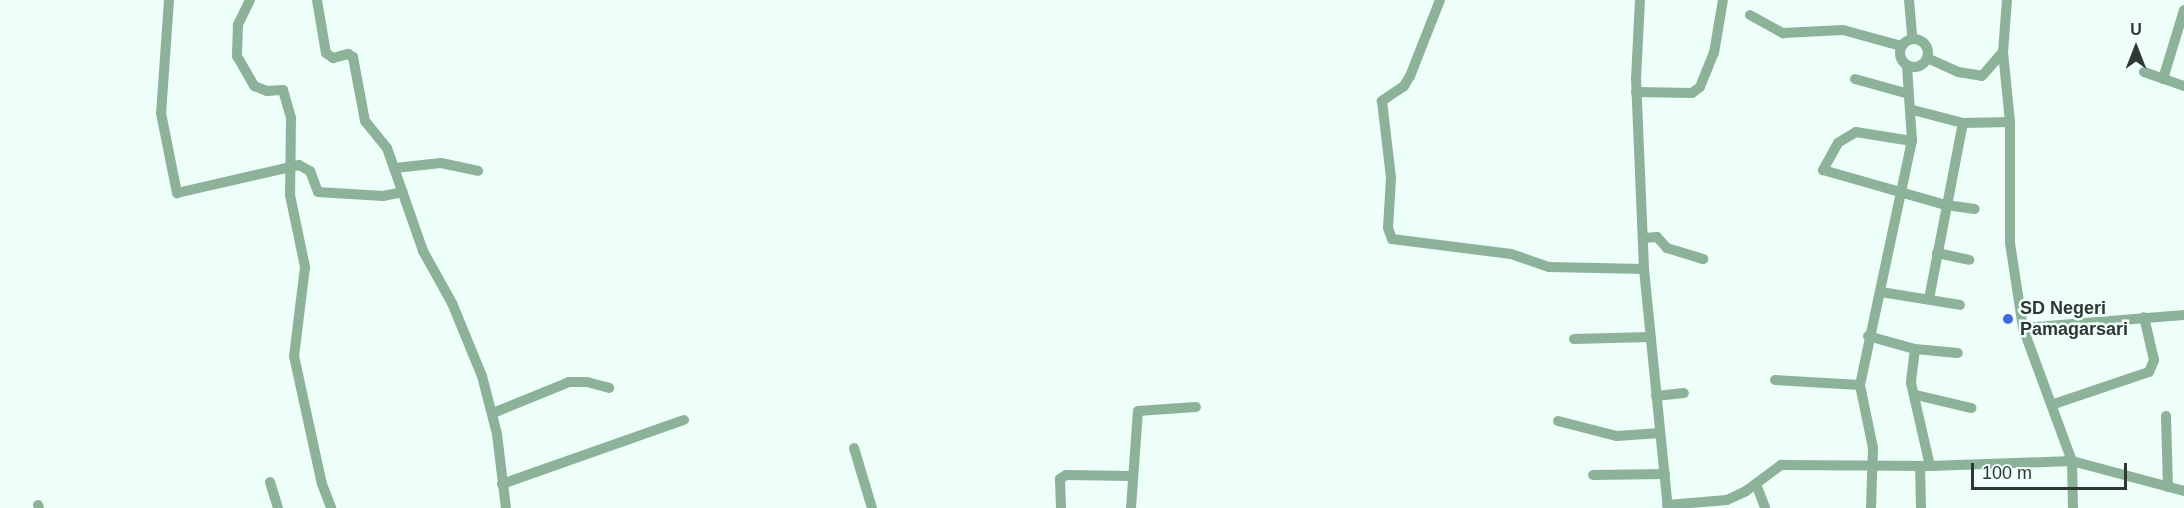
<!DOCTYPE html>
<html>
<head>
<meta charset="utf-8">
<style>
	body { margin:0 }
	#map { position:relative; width:2184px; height:508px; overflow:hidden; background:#eefef9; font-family:Helvetica,sans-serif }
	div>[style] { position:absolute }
	.street>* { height:10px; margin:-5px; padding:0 5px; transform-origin:5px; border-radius:5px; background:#8db29a }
	.street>.ring { margin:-5px; padding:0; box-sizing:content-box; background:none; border:10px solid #8db29a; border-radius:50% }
	.dots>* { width:16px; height:16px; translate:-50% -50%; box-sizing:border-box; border:3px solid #eefef9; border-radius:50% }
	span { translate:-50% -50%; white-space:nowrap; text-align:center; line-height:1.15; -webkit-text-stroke:5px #eefef9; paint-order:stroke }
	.poi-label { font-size:18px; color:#2f3735; font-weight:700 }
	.left { translate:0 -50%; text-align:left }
	.north { position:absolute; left:2106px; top:18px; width:60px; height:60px; -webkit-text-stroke:4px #eefef9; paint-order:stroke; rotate:0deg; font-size:16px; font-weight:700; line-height:24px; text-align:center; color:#2f3735 }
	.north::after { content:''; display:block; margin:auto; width:21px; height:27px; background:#2f3735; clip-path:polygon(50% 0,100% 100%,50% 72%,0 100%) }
	.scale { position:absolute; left:1971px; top:463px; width:156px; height:27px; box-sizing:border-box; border:3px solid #2f3735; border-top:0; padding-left:8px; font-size:18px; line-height:21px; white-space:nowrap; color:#2f3735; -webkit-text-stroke:4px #eefef9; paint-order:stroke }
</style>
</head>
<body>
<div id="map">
	<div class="street">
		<i style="left:169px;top:0;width:113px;rotate:94deg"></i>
		<i style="left:161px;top:113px;width:82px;rotate:78.7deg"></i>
		<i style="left:177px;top:193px;width:125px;rotate:-12.9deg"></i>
		<i style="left:299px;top:165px;width:13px;rotate:29deg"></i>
		<i style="left:310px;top:171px;width:22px;rotate:69deg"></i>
		<i style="left:318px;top:192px;width:65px;rotate:3.5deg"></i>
		<i style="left:383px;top:196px;width:20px;rotate:-11deg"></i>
		<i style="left:250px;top:0;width:28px;rotate:116deg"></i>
		<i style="left:238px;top:25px;width:31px;rotate:92deg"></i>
		<i style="left:237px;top:56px;width:34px;rotate:60deg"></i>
		<i style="left:254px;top:86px;width:14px;rotate:21deg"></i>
		<i style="left:267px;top:91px;width:16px;rotate:-4deg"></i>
		<i style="left:283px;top:90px;width:29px;rotate:74deg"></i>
		<i style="left:291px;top:118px;width:77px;rotate:90.7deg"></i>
		<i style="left:290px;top:195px;width:74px;rotate:78.2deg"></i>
		<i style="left:305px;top:267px;width:90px;rotate:97deg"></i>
		<i style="left:294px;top:356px;width:131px;rotate:77.7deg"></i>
		<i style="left:322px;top:484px;width:26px;rotate:69deg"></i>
		<i style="left:317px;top:0;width:54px;rotate:80.4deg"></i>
		<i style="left:326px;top:53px;width:9px;rotate:36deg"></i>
		<i style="left:333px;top:58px;width:16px;rotate:-15deg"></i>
		<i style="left:348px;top:54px;width:6px;rotate:31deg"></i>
		<i style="left:353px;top:57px;width:65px;rotate:79.4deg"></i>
		<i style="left:365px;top:121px;width:35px;rotate:51deg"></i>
		<i style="left:387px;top:148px;width:109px;rotate:70.7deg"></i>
		<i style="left:423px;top:251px;width:60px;rotate:60.9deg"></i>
		<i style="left:452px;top:303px;width:79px;rotate:67.7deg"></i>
		<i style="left:482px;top:376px;width:60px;rotate:75.5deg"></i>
		<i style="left:497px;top:434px;width:75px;rotate:83.1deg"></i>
		<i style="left:1440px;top:0;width:82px;rotate:111.5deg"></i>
		<i style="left:1410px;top:76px;width:12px;rotate:121deg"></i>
		<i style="left:1404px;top:86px;width:27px;rotate:146deg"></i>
		<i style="left:1382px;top:101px;width:78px;rotate:83.3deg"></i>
		<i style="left:1391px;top:178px;width:50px;rotate:93.4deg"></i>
		<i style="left:1388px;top:228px;width:12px;rotate:70deg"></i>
		<i style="left:1392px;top:239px;width:120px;rotate:7.2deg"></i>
		<i style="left:1511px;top:254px;width:40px;rotate:18.9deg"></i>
		<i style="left:1549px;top:267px;width:95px;rotate:1.2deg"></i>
		<i style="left:1640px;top:0;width:78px;rotate:92.9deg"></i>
		<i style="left:1636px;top:78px;width:191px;rotate:87.6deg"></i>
		<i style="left:1644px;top:269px;width:240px;rotate:84.3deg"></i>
		<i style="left:1909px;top:0;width:38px;rotate:85deg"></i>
		<i style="left:2007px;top:0;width:52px;rotate:94.4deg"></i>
		<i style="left:2003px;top:52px;width:70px;rotate:84.3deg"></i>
		<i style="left:2010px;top:122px;width:121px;rotate:90deg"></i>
		<i style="left:2010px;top:243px;width:86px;rotate:81.3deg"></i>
		<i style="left:2023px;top:328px;width:142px;rotate:69.8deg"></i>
		<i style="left:2072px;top:461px;width:47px;rotate:88.8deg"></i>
		<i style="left:1750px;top:15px;width:38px;rotate:29deg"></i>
		<i style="left:1783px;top:33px;width:60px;rotate:-2.9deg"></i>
		<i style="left:1843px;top:30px;width:60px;rotate:15.4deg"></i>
		<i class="ring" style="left:1900px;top:39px;width:18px;height:18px"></i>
		<i style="left:1927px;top:58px;width:34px;rotate:24deg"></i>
		<i style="left:1958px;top:72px;width:24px;rotate:9deg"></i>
		<i style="left:1982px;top:76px;width:32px;rotate:-49deg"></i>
		<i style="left:2144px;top:72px;width:42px;rotate:19.3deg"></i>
		<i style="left:1855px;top:79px;width:56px;rotate:15.5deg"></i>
		<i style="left:2163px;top:79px;width:72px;rotate:-73.1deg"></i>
		<i style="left:1636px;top:92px;width:56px;rotate:1deg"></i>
		<i style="left:1692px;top:93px;width:10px;rotate:-37deg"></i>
		<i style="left:1700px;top:87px;width:37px;rotate:-68deg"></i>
		<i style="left:1714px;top:53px;width:54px;rotate:-80.4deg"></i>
		<i style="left:1913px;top:110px;width:52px;rotate:14.6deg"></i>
		<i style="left:1963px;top:123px;width:47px;rotate:-1.2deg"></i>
		<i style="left:1912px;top:141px;width:57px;rotate:-170.9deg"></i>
		<i style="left:1856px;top:132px;width:21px;rotate:149deg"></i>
		<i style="left:1838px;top:143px;width:31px;rotate:119deg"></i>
		<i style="left:1823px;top:170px;width:128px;rotate:15.9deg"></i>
		<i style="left:1946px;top:205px;width:29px;rotate:8deg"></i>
		<i style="left:395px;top:168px;width:46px;rotate:-6.2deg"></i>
		<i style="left:441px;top:163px;width:38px;rotate:12deg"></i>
		<i style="left:1644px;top:238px;width:13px;rotate:-4deg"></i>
		<i style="left:1657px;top:237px;width:15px;rotate:48deg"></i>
		<i style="left:1667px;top:248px;width:38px;rotate:17deg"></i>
		<i style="left:1937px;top:253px;width:33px;rotate:12deg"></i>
		<i style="left:1881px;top:292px;width:80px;rotate:9.3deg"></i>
		<i style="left:1929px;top:299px;width:179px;rotate:-79.1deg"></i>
		<i style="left:2023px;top:328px;width:162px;rotate:-4.6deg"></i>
		<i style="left:1868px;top:336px;width:49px;rotate:15.5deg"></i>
		<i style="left:1915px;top:349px;width:43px;rotate:5.3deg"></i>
		<i style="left:1574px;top:339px;width:76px;rotate:-1.5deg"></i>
		<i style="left:1915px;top:349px;width:34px;rotate:97deg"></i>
		<i style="left:1911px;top:383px;width:85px;rotate:77.1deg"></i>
		<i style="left:1775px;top:380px;width:85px;rotate:3.4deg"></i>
		<i style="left:1916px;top:395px;width:57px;rotate:13.3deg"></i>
		<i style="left:1656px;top:396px;width:28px;rotate:-6deg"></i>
		<i style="left:2054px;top:404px;width:100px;rotate:-18.6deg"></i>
		<i style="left:2149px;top:372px;width:13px;rotate:-67deg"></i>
		<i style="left:2154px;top:360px;width:44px;rotate:-103.1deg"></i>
		<i style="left:493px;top:413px;width:82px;rotate:-22.2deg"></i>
		<i style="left:569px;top:382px;width:18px"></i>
		<i style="left:587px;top:382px;width:23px;rotate:15deg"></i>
		<i style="left:2166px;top:416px;width:71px;rotate:88.4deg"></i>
		<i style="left:1558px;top:421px;width:61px;rotate:14.3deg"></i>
		<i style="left:1617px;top:436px;width:43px;rotate:-4deg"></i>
		<i style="left:854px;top:448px;width:63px;rotate:73.3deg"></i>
		<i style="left:1920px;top:466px;width:42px;rotate:88.6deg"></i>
		<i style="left:1593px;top:475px;width:72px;rotate:-0.8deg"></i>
		<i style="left:270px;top:482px;width:27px;rotate:73deg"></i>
		<i style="left:502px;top:484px;width:193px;rotate:-19.4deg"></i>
		<i style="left:1756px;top:484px;width:26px;rotate:69deg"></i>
		<i style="left:38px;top:505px;width:3px;rotate:72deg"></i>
		<i style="left:1667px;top:505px;width:60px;rotate:-4.8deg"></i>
		<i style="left:1727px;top:500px;width:21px;rotate:-25deg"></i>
		<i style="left:1746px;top:491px;width:44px;rotate:-36.6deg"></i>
		<i style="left:1781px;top:465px;width:149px;rotate:0.4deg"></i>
		<i style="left:1930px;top:466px;width:142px;rotate:-2deg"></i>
		<i style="left:2072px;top:461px;width:116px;rotate:15deg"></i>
		<i style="left:1061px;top:508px;width:29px;rotate:-92deg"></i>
		<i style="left:1060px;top:479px;width:7px;rotate:-34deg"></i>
		<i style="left:1066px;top:475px;width:65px;rotate:0.9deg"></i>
		<i style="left:1131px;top:508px;width:97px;rotate:-85.9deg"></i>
		<i style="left:1138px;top:411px;width:58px;rotate:-3.9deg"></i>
		<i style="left:1871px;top:508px;width:60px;rotate:-88.1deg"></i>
		<i style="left:1873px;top:448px;width:64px;rotate:-101.7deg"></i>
		<i style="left:1860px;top:385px;width:249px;rotate:-78deg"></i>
		<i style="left:1912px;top:141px;width:76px;rotate:-93.8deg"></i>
	</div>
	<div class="dots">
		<i style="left:2008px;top:319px;background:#436add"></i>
	</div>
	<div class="poi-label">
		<span class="left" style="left:2020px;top:319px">SD Negeri<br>Pamagarsari</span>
	</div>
	<div class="north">U</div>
	<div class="scale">100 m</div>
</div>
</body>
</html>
